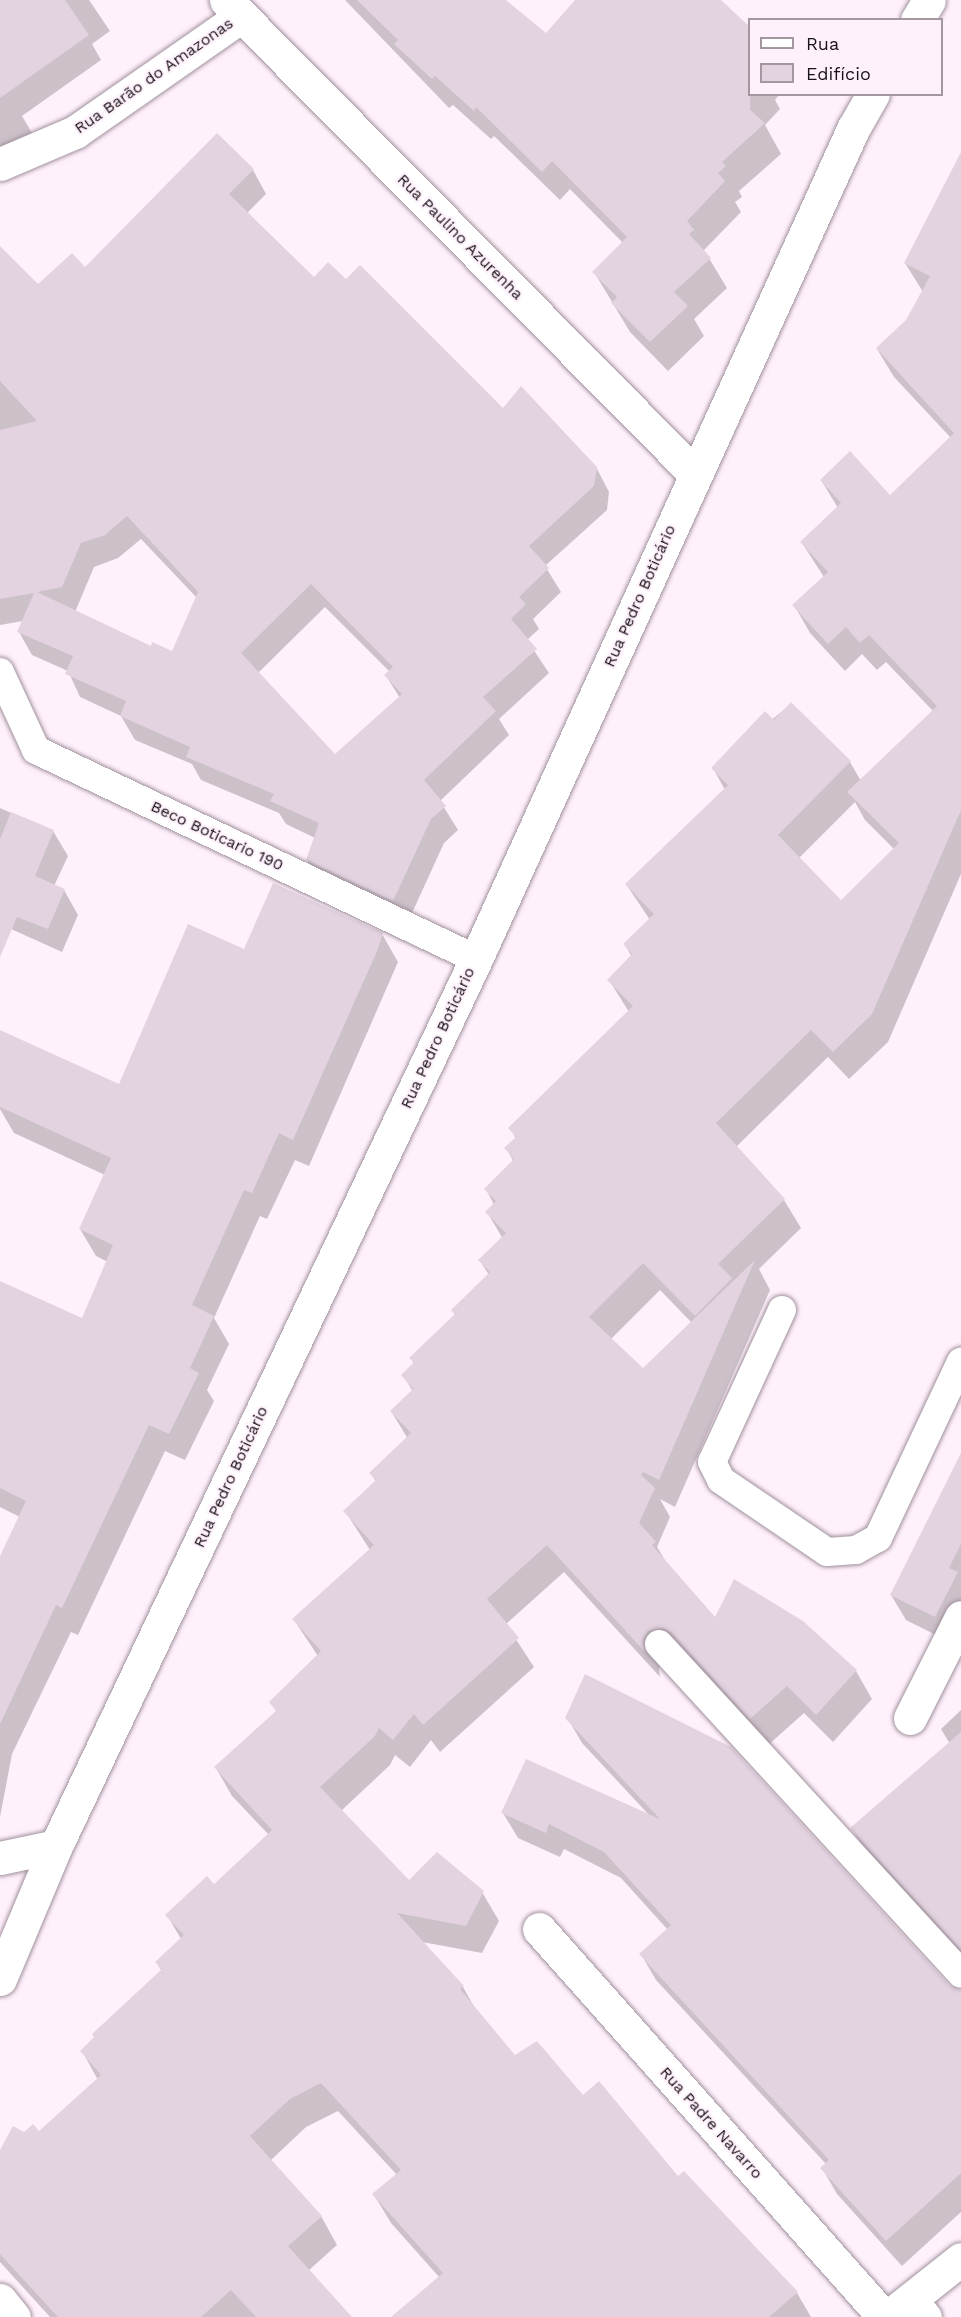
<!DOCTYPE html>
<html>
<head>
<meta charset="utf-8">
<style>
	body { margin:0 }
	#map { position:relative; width:961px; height:2317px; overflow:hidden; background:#fff1fc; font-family:"Work Sans",sans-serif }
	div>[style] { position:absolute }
	.shadow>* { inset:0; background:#0003 }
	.building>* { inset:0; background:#e3d3e0 }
	.roads { filter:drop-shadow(0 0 2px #a0919d) drop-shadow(0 0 2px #a0919d) }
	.service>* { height:28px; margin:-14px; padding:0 14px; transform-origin:14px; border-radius:14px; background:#fff }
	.minor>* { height:33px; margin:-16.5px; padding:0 16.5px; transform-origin:16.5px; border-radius:16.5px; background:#fff }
	.tertiary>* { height:33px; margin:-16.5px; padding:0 16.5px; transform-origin:16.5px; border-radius:16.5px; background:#fff }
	span { translate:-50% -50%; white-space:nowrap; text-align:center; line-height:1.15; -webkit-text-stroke:4.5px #fff1fc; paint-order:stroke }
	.street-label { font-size:16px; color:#181317 }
	.legend { position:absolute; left:748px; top:18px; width:195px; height:78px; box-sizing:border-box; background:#fff1fc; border:2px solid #a398a0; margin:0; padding:8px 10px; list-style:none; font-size:18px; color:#181317 }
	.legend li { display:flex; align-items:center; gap:12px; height:30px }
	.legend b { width:30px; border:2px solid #a398a0 }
</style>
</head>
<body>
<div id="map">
	<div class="shadow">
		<i style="clip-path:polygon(0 0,89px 0,110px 31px,92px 44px,101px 60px,22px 116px,32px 133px,0 148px)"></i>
		<i style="clip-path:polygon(345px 0,504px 0,546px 35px,577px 0,719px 0,750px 94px,780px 94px,775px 100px,780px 109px,765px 125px,781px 154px,739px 191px,742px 197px,735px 202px,741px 212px,704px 250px,727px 288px,694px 319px,704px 336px,668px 371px,630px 332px,594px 272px,623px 243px,570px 189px,560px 200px,494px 136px,491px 139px,453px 105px,449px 108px)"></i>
		<i style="clip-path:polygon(evenodd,253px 170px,266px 194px,247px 213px,314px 279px,346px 281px,503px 410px,596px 467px,609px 492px,607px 510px,545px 566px,561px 592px,533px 619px,539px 629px,527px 640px,549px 673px,499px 719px,509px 735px,440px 801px,458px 830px,444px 843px,407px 924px,321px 883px,307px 860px,315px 838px,286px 824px,279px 813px,201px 780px,192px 764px,135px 740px,121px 716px,80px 697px,68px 671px,32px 655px,19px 632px,23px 621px,0 625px,0 260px,38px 286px,85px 269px,253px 170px,141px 539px,197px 598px,172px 653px,151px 648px,75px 612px,94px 567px,118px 558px,141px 539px,253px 170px,325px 607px,390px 672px,386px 676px,400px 698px,335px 756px,258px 673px,325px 607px)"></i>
		<i style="clip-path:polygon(evenodd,961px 190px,961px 874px,888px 1042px,849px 1079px,828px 1057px,736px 1147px,784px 1200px,801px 1228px,759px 1269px,770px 1290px,675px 1507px,660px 1499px,670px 1517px,657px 1547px,669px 1567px,716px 1620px,856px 1671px,872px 1699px,833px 1742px,804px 1713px,767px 1746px,664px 1659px,659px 1669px,660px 1677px,564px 1572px,506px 1624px,534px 1667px,440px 1752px,431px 1740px,410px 1767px,395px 1755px,390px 1765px,341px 1811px,409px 1882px,482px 1892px,499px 1921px,482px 1953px,422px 1942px,463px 1987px,477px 2012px,514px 2057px,583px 2098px,678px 2178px,684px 2173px,797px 2293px,811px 2317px,393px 2317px,440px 2278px,391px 2223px,374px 2195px,397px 2175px,338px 2111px,306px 2127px,270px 2161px,321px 2216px,337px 2245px,308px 2271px,350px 2317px,50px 2317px,0 2262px,0 2156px,24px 2134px,39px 2133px,98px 2080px,82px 2051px,162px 1971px,156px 1962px,181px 1939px,167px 1915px,214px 1886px,269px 1835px,232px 1796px,216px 1768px,277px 1713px,271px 1702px,318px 1656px,294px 1620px,370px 1550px,345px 1511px,376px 1482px,371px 1473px,408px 1439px,391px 1411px,413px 1392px,403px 1375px,414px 1364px,411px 1358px,455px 1315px,452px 1310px,489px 1275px,480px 1261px,503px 1239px,487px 1212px,494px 1205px,486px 1189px,514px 1162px,506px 1148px,516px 1139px,510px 1128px,629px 1012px,609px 980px,632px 957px,625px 945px,650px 920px,626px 884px,725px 790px,713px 768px,791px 704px,850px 762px,861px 781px,933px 711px,886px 662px,877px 670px,862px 654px,845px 671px,810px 633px,794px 605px,824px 577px,802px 543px,838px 508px,821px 480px,890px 497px,951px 438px,894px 377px,877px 349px,907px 321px,923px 292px,905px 263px,961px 190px,855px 802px,865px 820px,894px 849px,841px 902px,798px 859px,855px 802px,961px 190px,660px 1290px,692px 1323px,643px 1370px,611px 1339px,660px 1290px)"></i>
		<i style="clip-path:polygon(0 808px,53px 831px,68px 856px,54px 886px,64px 890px,78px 915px,62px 952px,0 924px)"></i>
		<i style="clip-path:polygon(382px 934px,398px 962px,309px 1166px,295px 1160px,267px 1219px,260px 1216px,214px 1318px,229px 1344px,207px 1390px,214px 1401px,185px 1460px,165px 1451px,78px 1635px,71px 1632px,12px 1754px,0 1817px,0 1559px,20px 1517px,0 1507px,0 1302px,83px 1320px,108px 1262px,96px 1256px,80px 1229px,105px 1175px,14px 1133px,0 1109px,0 1050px,119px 1086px,245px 951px)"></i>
		<i style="clip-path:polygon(961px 1454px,961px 1634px,954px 1644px,906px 1620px,891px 1595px)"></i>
		<i style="clip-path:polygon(961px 1710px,961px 1957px,867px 1854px,852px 1829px,950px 1744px,941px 1729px)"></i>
		<i style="clip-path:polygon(567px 1717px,948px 1986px,961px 1991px,961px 2212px,902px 2266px,837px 2194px,822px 2168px,826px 2164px,656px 1980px,641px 1954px,668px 1930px,621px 1878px,564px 1849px,560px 1857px,518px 1838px,503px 1813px,650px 1816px,582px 1743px)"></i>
	</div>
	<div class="building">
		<i style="clip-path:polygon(0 0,65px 0,89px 35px,0 98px)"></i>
		<i style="clip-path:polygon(357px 0,506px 0,546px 33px,575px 0,721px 0,750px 27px,750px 110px,765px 123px,722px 162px,726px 166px,718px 173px,725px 181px,687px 221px,694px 230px,689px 234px,711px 258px,674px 292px,688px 306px,650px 342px,611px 303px,617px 297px,592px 272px,627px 237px,552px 161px,542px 172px,476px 107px,474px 111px,435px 76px,432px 79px,394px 44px,398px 40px)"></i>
		<i style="clip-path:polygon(evenodd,217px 133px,254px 169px,229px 194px,314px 277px,328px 262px,346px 279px,360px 265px,503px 408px,521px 386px,597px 467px,594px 486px,529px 546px,549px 568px,519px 597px,526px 604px,511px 619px,537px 649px,483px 697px,496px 711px,424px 780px,446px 806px,431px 819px,393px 901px,306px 860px,319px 823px,270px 801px,274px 794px,186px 757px,190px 747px,120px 716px,126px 701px,65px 674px,73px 656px,17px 632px,34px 593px,0 599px,0 430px,37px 421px,0 381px,0 246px,38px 284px,72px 253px,85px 267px,217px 133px,127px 516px,198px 592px,172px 651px,152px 642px,151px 646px,37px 592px,62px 587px,81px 543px,105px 535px,127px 516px,217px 133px,311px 584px,393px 667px,384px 675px,402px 694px,335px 754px,241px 653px,311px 584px)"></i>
		<i style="clip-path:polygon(961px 152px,961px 810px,872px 1014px,833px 1052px,811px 1030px,716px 1123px,785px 1199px,718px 1264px,732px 1278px,695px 1316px,643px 1263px,589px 1317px,643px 1368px,755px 1260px,659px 1480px,643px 1472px,641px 1475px,655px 1488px,639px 1523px,656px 1542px,652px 1545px,715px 1617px,734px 1579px,803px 1621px,857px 1670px,816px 1715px,787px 1686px,750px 1719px,671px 1632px,663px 1628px,648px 1631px,643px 1640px,645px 1652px,547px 1545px,487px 1599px,519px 1638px,423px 1725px,414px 1714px,393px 1740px,379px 1728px,375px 1736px,320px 1787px,409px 1880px,437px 1852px,484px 1891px,466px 1926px,397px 1913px,464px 1986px,460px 1989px,515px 2055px,537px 2041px,583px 2095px,599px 2081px,678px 2176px,684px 2171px,798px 2292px,769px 2317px,391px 2317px,443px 2273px,372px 2194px,401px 2170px,321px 2083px,290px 2099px,250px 2136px,322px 2216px,288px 2246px,352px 2317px,256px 2317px,231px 2290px,201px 2317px,58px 2317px,0 2254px,0 2150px,13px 2126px,24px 2132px,33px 2124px,39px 2131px,101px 2075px,80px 2051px,94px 2037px,92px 2034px,162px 1969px,155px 1962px,184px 1935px,165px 1915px,207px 1876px,214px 1884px,272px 1830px,214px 1767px,276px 1711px,269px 1702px,321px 1651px,292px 1619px,374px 1545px,343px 1511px,376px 1480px,369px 1473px,411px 1433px,390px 1411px,413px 1389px,401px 1375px,414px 1362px,409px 1358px,455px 1314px,451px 1310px,490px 1272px,478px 1260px,506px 1233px,485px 1212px,496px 1201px,484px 1189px,514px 1159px,504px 1148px,516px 1137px,508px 1128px,633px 1006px,607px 980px,632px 954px,623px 944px,654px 914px,625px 884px,728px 785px,711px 768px,765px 711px,774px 720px,791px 702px,851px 761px,778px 835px,841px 900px,899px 843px,847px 792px,937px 706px,869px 635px,860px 643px,846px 627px,828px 644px,792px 605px,828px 572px,800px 542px,841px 503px,820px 480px,850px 451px,890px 495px,954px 433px,876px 348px,906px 320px,930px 276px,904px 263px)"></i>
		<i style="clip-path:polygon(11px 812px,54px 830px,35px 876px,65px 889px,48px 929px,17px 917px,0 957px,0 839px)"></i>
		<i style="clip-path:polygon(273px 883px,383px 933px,378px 949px,293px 1140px,279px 1133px,252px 1193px,244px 1190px,192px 1305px,214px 1316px,190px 1368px,199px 1373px,169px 1434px,149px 1425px,62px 1608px,56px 1605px,0 1724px,0 1556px,26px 1501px,0 1488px,0 1281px,82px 1318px,113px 1245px,79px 1229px,111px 1158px,0 1107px,0 1030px,119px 1084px,188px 924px,244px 949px)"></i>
		<i style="clip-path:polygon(961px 1453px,961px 1544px,949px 1568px,958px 1572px,935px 1617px,890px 1595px)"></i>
		<i style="clip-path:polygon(585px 1674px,731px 1747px,949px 1985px,961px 1990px,961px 2173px,886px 2241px,820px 2168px,829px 2160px,639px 1954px,671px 1925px,604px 1852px,549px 1824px,546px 1833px,501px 1813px,526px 1759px,660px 1819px,565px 1718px)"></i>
		<i style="clip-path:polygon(961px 1732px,961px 1950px,850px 1828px)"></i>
	</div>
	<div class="roads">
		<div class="service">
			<i style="left:0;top:672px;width:86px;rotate:65.2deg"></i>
			<i style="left:36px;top:750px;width:487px;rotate:25.4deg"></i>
			<i style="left:782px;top:1310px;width:167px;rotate:114.7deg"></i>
			<i style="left:712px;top:1462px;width:20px;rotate:63deg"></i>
			<i style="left:721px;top:1480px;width:128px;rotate:34.2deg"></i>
			<i style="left:827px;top:1552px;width:29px;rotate:-4deg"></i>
			<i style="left:856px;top:1550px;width:25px;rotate:-29deg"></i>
			<i style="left:878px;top:1538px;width:195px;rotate:-64.8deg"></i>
			<i style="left:659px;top:1644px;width:447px;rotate:47.5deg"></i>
			<i style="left:913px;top:2298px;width:24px;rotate:52deg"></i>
		</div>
		<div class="minor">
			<i style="left:910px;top:1718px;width:113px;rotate:-63.2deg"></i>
			<i style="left:539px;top:1929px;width:519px;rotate:48.36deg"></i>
			<i style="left:888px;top:2317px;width:93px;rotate:-38.5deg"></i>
		</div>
		<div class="tertiary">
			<i style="left:226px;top:0;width:667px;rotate:45.3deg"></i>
			<i style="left:917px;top:20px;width:23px;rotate:-59deg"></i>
			<i style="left:0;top:164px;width:82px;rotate:-23.1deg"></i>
			<i style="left:75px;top:132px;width:203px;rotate:-34.9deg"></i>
			<i style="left:0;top:1858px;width:57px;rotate:-12.1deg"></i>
			<i style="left:0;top:1979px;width:144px;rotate:-67.2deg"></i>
			<i style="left:56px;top:1846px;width:981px;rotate:-64.66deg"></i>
			<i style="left:476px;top:959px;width:912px;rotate:-65.57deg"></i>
			<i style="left:853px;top:129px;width:40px;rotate:-60.3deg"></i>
			<i style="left:0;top:2300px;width:22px;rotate:51deg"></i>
		</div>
	</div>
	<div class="street-label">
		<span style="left:154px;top:76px;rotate:-35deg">Rua Barão do Amazonas</span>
		<span style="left:460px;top:237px;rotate:45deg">Rua Paulino Azurenha</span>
		<span style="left:640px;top:596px;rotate:-66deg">Rua Pedro Boticário</span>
		<span style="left:217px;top:836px;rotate:25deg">Beco Boticario 190</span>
		<span style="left:438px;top:1038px;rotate:-65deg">Rua Pedro Boticário</span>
		<span style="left:231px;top:1477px;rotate:-65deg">Rua Pedro Boticário</span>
		<span style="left:711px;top:2123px;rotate:48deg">Rua Padre Navarro</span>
	</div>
	<ul class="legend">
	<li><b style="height:8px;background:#fff"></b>Rua</li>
	<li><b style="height:16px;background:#e3d3e0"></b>Edifício</li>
	</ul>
</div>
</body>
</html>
